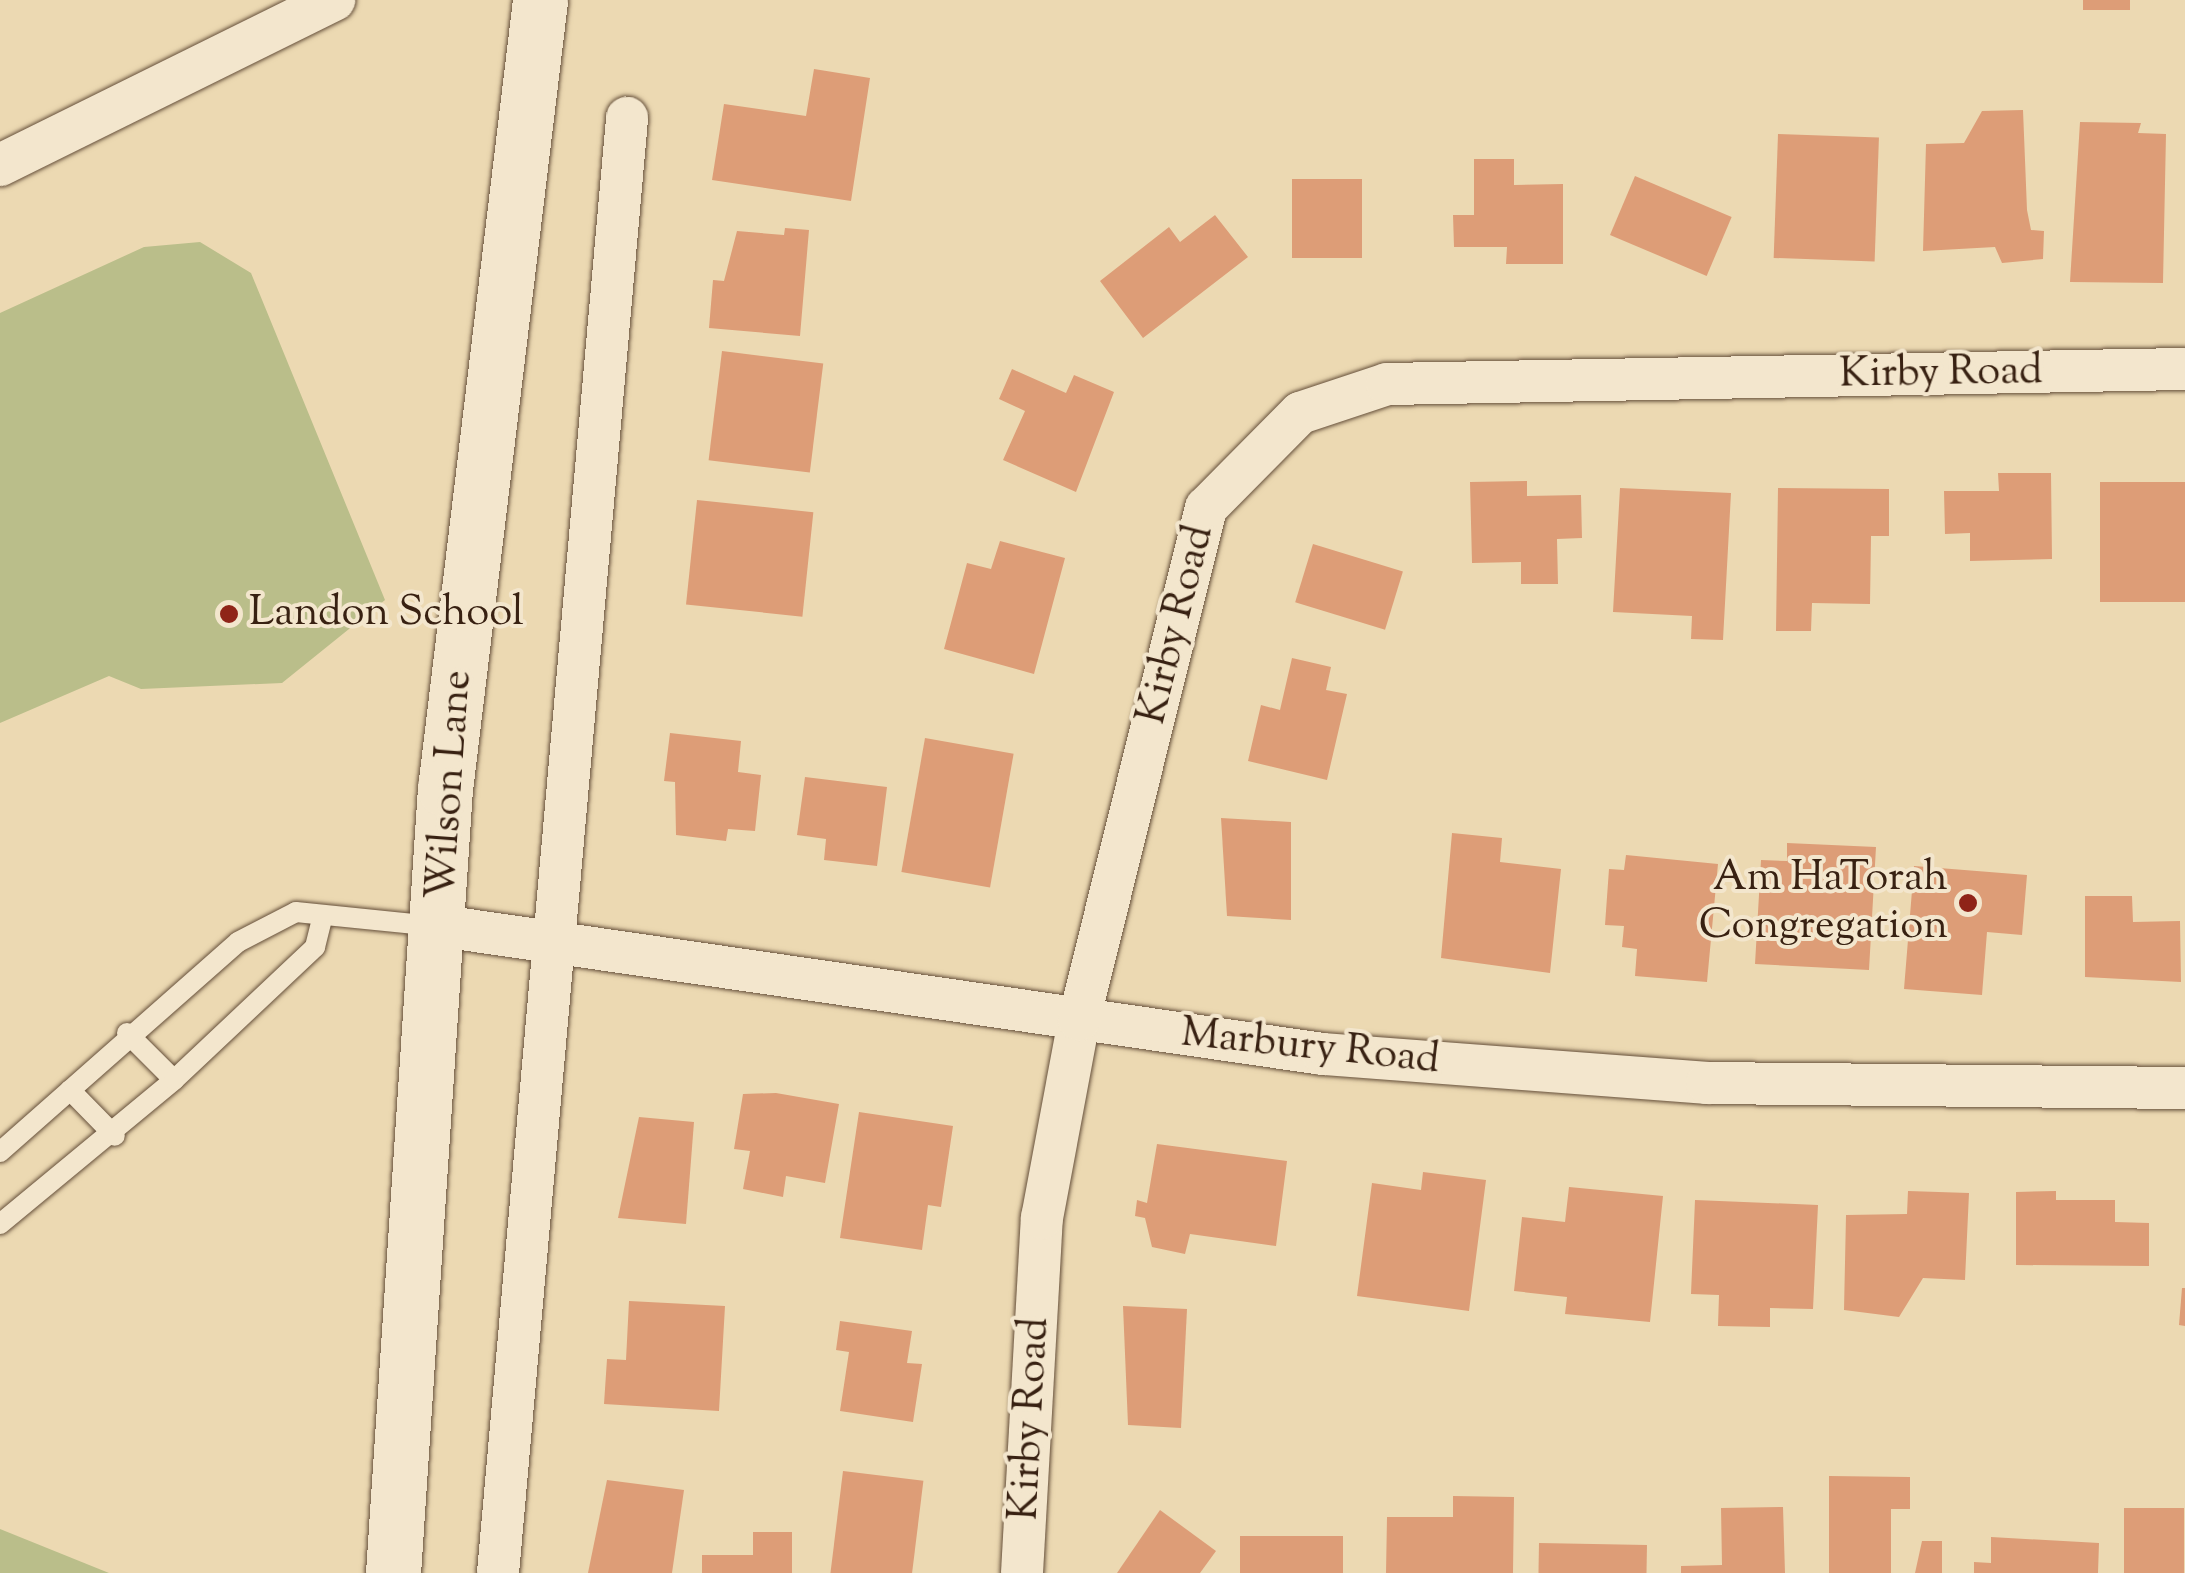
<!DOCTYPE html>
<html>
<head>
<meta charset="utf-8">
<style>
	body { margin:0 }
	#map { position:relative; width:2185px; height:1573px; overflow:hidden; background:#ecd9b2; font-family:"Sorts Mill Goudy",serif }
	div>[style] { position:absolute }
	.green>* { inset:0; background:#babe8a }
	.building>* { inset:0; background:#dd9d77; transform-origin:0 0 }
	.roads { filter:drop-shadow(0 0 2px #654f3a) drop-shadow(0 0 2px #654f3a) }
	.service>* { height:20px; margin:-10px; padding:0 10px; transform-origin:10px; border-radius:10px; background:#f3e6cd }
	.minor>* { height:42px; margin:-21px; padding:0 21px; transform-origin:21px; border-radius:21px; background:#f3e6cd }
	.secondary>* { height:55px; margin:-27.5px; padding:0 27.5px; transform-origin:27.5px; border-radius:27.5px; background:#f3e6cd }
	.dots>* { width:28px; height:28px; translate:-50% -50%; box-sizing:border-box; border:5px solid #f3e6cd; border-radius:50% }
	span { translate:-50% -50%; white-space:nowrap; text-align:center; line-height:1.15; -webkit-text-stroke:8px #f3e6cd; paint-order:stroke }
	.street-label { font-size:42px; color:#382112 }
	.poi-label { font-size:42px; color:#382112 }
	.left { translate:0 -50%; text-align:left }
	.right { translate:-100% -50%; text-align:right }
</style>
</head>
<body>
<div id="map">
	<div class="green">
		<i style="clip-path:polygon(200px 242px,251px 273px,385px 600px,282px 683px,141px 689px,109px 676px,0 723px,0 313px,144px 247px)"></i>
		<i style="clip-path:polygon(0 1529px,109px 1573px,0 1573px)"></i>
	</div>
	<div class="building">
		<i style="left:2083px;top:0;width:47px;height:10px"></i>
		<i style="clip-path:polygon(814px 69px,870px 78px,851px 201px,712px 180px,724px 104px,806px 116px)"></i>
		<i style="clip-path:polygon(2023px 110px,2027px 210px,2031px 230px,2044px 231px,2043px 259px,2002px 263px,1995px 247px,1923px 251px,1926px 144px,1964px 143px,1982px 111px)"></i>
		<i style="clip-path:polygon(2080px 122px,2141px 123px,2138px 133px,2166px 134px,2163px 283px,2070px 282px)"></i>
		<i style="left:1778px;top:134px;width:101px;height:124px;rotate:2deg"></i>
		<i style="clip-path:polygon(1474px 159px,1514px 159px,1514px 185px,1563px 184px,1563px 264px,1506px 264px,1507px 247px,1454px 247px,1453px 215px,1474px 215px)"></i>
		<i style="left:1635px;top:176px;width:105px;height:64px;rotate:23deg"></i>
		<i style="left:1362px;top:179px;width:79px;height:70px;rotate:90deg"></i>
		<i style="clip-path:polygon(1215px 215px,1248px 257px,1143px 338px,1100px 281px,1169px 227px,1180px 242px)"></i>
		<i style="clip-path:polygon(785px 228px,809px 230px,800px 336px,709px 328px,713px 280px,724px 281px,737px 231px,784px 235px)"></i>
		<i style="left:722px;top:351px;width:102px;height:110px;rotate:7deg"></i>
		<i style="clip-path:polygon(1012px 369px,1066px 393px,1074px 375px,1114px 392px,1076px 492px,1003px 460px,1025px 411px,999px 399px)"></i>
		<i style="clip-path:polygon(1998px 473px,2051px 473px,2052px 559px,1970px 561px,1970px 533px,1945px 534px,1944px 491px,1999px 491px)"></i>
		<i style="clip-path:polygon(1527px 481px,1527px 496px,1581px 495px,1582px 538px,1557px 539px,1558px 584px,1521px 584px,1521px 562px,1472px 563px,1470px 482px)"></i>
		<i style="left:2100px;top:482px;width:85px;height:120px"></i>
		<i style="clip-path:polygon(1620px 488px,1731px 493px,1723px 640px,1691px 639px,1692px 616px,1613px 612px)"></i>
		<i style="clip-path:polygon(1778px 488px,1889px 489px,1889px 536px,1871px 536px,1870px 604px,1812px 603px,1811px 631px,1776px 631px)"></i>
		<i style="left:697px;top:500px;width:117px;height:105px;rotate:6deg"></i>
		<i style="clip-path:polygon(1000px 541px,1065px 558px,1034px 674px,944px 649px,967px 563px,991px 569px)"></i>
		<i style="left:1313px;top:544px;width:94px;height:61px;rotate:17deg"></i>
		<i style="clip-path:polygon(1292px 658px,1331px 667px,1326px 690px,1347px 694px,1327px 780px,1248px 761px,1261px 705px,1280px 710px)"></i>
		<i style="clip-path:polygon(670px 733px,741px 741px,738px 772px,761px 775px,755px 831px,728px 829px,726px 841px,676px 835px,675px 782px,664px 781px)"></i>
		<i style="left:925px;top:738px;width:90px;height:136px;rotate:10deg"></i>
		<i style="clip-path:polygon(805px 777px,887px 787px,877px 866px,824px 860px,826px 839px,797px 835px)"></i>
		<i style="clip-path:polygon(1221px 818px,1291px 822px,1291px 920px,1227px 916px)"></i>
		<i style="clip-path:polygon(1452px 833px,1502px 838px,1500px 862px,1561px 869px,1550px 973px,1441px 958px)"></i>
		<i style="clip-path:polygon(1787px 843px,1876px 847px,1869px 970px,1755px 964px,1761px 860px,1787px 861px)"></i>
		<i style="clip-path:polygon(1626px 855px,1718px 864px,1707px 982px,1635px 976px,1637px 949px,1622px 947px,1624px 926px,1605px 925px,1609px 869px,1624px 870px)"></i>
		<i style="clip-path:polygon(1914px 866px,2027px 875px,2022px 935px,1987px 932px,1982px 995px,1904px 989px)"></i>
		<i style="clip-path:polygon(2085px 896px,2132px 896px,2133px 922px,2180px 921px,2181px 982px,2085px 977px)"></i>
		<i style="clip-path:polygon(776px 1093px,839px 1104px,825px 1183px,786px 1176px,783px 1197px,743px 1189px,750px 1151px,734px 1149px,743px 1094px)"></i>
		<i style="clip-path:polygon(859px 1112px,953px 1126px,941px 1207px,928px 1205px,922px 1250px,840px 1238px)"></i>
		<i style="clip-path:polygon(639px 1117px,694px 1122px,686px 1224px,618px 1218px)"></i>
		<i style="clip-path:polygon(1157px 1144px,1287px 1161px,1276px 1246px,1190px 1234px,1185px 1254px,1152px 1247px,1145px 1218px,1135px 1216px,1137px 1200px,1147px 1203px)"></i>
		<i style="clip-path:polygon(1423px 1172px,1486px 1180px,1469px 1311px,1357px 1296px,1372px 1183px,1421px 1190px)"></i>
		<i style="clip-path:polygon(1569px 1187px,1663px 1196px,1650px 1322px,1565px 1314px,1567px 1297px,1514px 1291px,1522px 1217px,1565px 1222px)"></i>
		<i style="clip-path:polygon(1908px 1191px,1969px 1193px,1965px 1280px,1923px 1278px,1899px 1317px,1844px 1310px,1846px 1215px,1907px 1214px)"></i>
		<i style="clip-path:polygon(2056px 1191px,2056px 1200px,2115px 1200px,2115px 1222px,2149px 1223px,2149px 1266px,2016px 1265px,2016px 1192px)"></i>
		<i style="clip-path:polygon(1695px 1200px,1818px 1205px,1813px 1309px,1770px 1308px,1770px 1327px,1718px 1326px,1719px 1295px,1691px 1294px)"></i>
		<i style="clip-path:polygon(2182px 1288px,2185px 1288px,2185px 1326px,2179px 1325px)"></i>
		<i style="clip-path:polygon(629px 1301px,725px 1306px,719px 1411px,604px 1404px,607px 1359px,626px 1360px)"></i>
		<i style="clip-path:polygon(1123px 1306px,1187px 1309px,1181px 1428px,1128px 1425px)"></i>
		<i style="clip-path:polygon(840px 1321px,912px 1331px,907px 1363px,922px 1364px,913px 1422px,840px 1411px,849px 1352px,836px 1350px)"></i>
		<i style="left:843px;top:1471px;width:81px;height:103px;rotate:7deg"></i>
		<i style="clip-path:polygon(1829px 1476px,1910px 1477px,1910px 1509px,1891px 1509px,1891px 1573px,1829px 1573px)"></i>
		<i style="clip-path:polygon(607px 1480px,684px 1490px,672px 1573px,588px 1573px)"></i>
		<i style="clip-path:polygon(1453px 1496px,1514px 1497px,1513px 1573px,1386px 1573px,1387px 1517px,1453px 1517px)"></i>
		<i style="clip-path:polygon(1783px 1507px,1785px 1573px,1681px 1573px,1681px 1566px,1722px 1565px,1721px 1508px)"></i>
		<i style="left:2124px;top:1508px;width:60px;height:65px"></i>
		<i style="clip-path:polygon(1160px 1510px,1216px 1551px,1200px 1573px,1117px 1573px)"></i>
		<i style="clip-path:polygon(753px 1532px,792px 1532px,792px 1573px,702px 1573px,702px 1555px,753px 1555px)"></i>
		<i style="left:1240px;top:1536px;width:103px;height:37px"></i>
		<i style="clip-path:polygon(1991px 1537px,2099px 1543px,2098px 1573px,1974px 1573px,1974px 1562px,1991px 1563px)"></i>
		<i style="clip-path:polygon(1922px 1541px,1942px 1541px,1942px 1573px,1915px 1573px)"></i>
		<i style="left:1539px;top:1543px;width:108px;height:30px;rotate:1deg"></i>
	</div>
	<div class="roads">
		<div class="service">
			<i style="left:127px;top:1033px;width:66px;rotate:45deg"></i>
			<i style="left:70px;top:1090px;width:64px;rotate:45.6deg"></i>
			<i style="left:0;top:1152px;width:317px;rotate:-41.4deg"></i>
			<i style="left:238px;top:942px;width:65px;rotate:-27.3deg"></i>
			<i style="left:296px;top:912px;width:140px;rotate:5.8deg"></i>
			<i style="left:0;top:1224px;width:226px;rotate:-39.6deg"></i>
			<i style="left:174px;top:1080px;width:194px;rotate:-43.3deg"></i>
			<i style="left:315px;top:947px;width:29px;rotate:-76deg"></i>
		</div>
		<div class="minor">
			<i style="left:0;top:165px;width:373px;rotate:-26.3deg"></i>
			<i style="left:441px;top:926px;width:891px;rotate:8.26deg"></i>
			<i style="left:1323px;top:1054px;width:385px;rotate:4.3deg"></i>
			<i style="left:1707px;top:1083px;width:478px;rotate:0.6deg"></i>
			<i style="left:498px;top:1573px;width:1461px;rotate:-84.93deg"></i>
			<i style="left:1022px;top:1573px;width:356px;rotate:-86.8deg"></i>
			<i style="left:1042px;top:1218px;width:201px;rotate:-79.4deg"></i>
			<i style="left:1079px;top:1020px;width:528px;rotate:-76.07deg"></i>
			<i style="left:1206px;top:508px;width:134px;rotate:-45.3deg"></i>
			<i style="left:1300px;top:413px;width:92px;rotate:-18.4deg"></i>
			<i style="left:1387px;top:384px;width:798px;rotate:-1.08deg"></i>
		</div>
		<div class="secondary">
			<i style="left:393px;top:1573px;width:786px;rotate:-86.21deg"></i>
			<i style="left:445px;top:789px;width:795px;rotate:-83.13deg"></i>
		</div>
	</div>
	<div class="dots">
		<i style="left:229px;top:614px;background:#8f2418"></i>
		<i style="left:1968px;top:903px;background:#8f2418"></i>
	</div>
	<div class="street-label">
		<span style="left:1941px;top:374px;rotate:-1deg">Kirby Road</span>
		<span style="left:1177px;top:625px;rotate:-76deg">Kirby Road</span>
		<span style="left:451px;top:785px;rotate:-86deg">Wilson Lane</span>
		<span style="left:1310px;top:1048px;rotate:6deg">Marbury Road</span>
		<span style="left:1031px;top:1419px;rotate:-87deg">Kirby Road</span>
	</div>
	<div class="poi-label">
		<span class="left" style="left:249px;top:614px">Landon School</span>
		<span class="right" style="left:1948px;top:903px">Am HaTorah<br>Congregation</span>
	</div>
</div>
</body>
</html>
